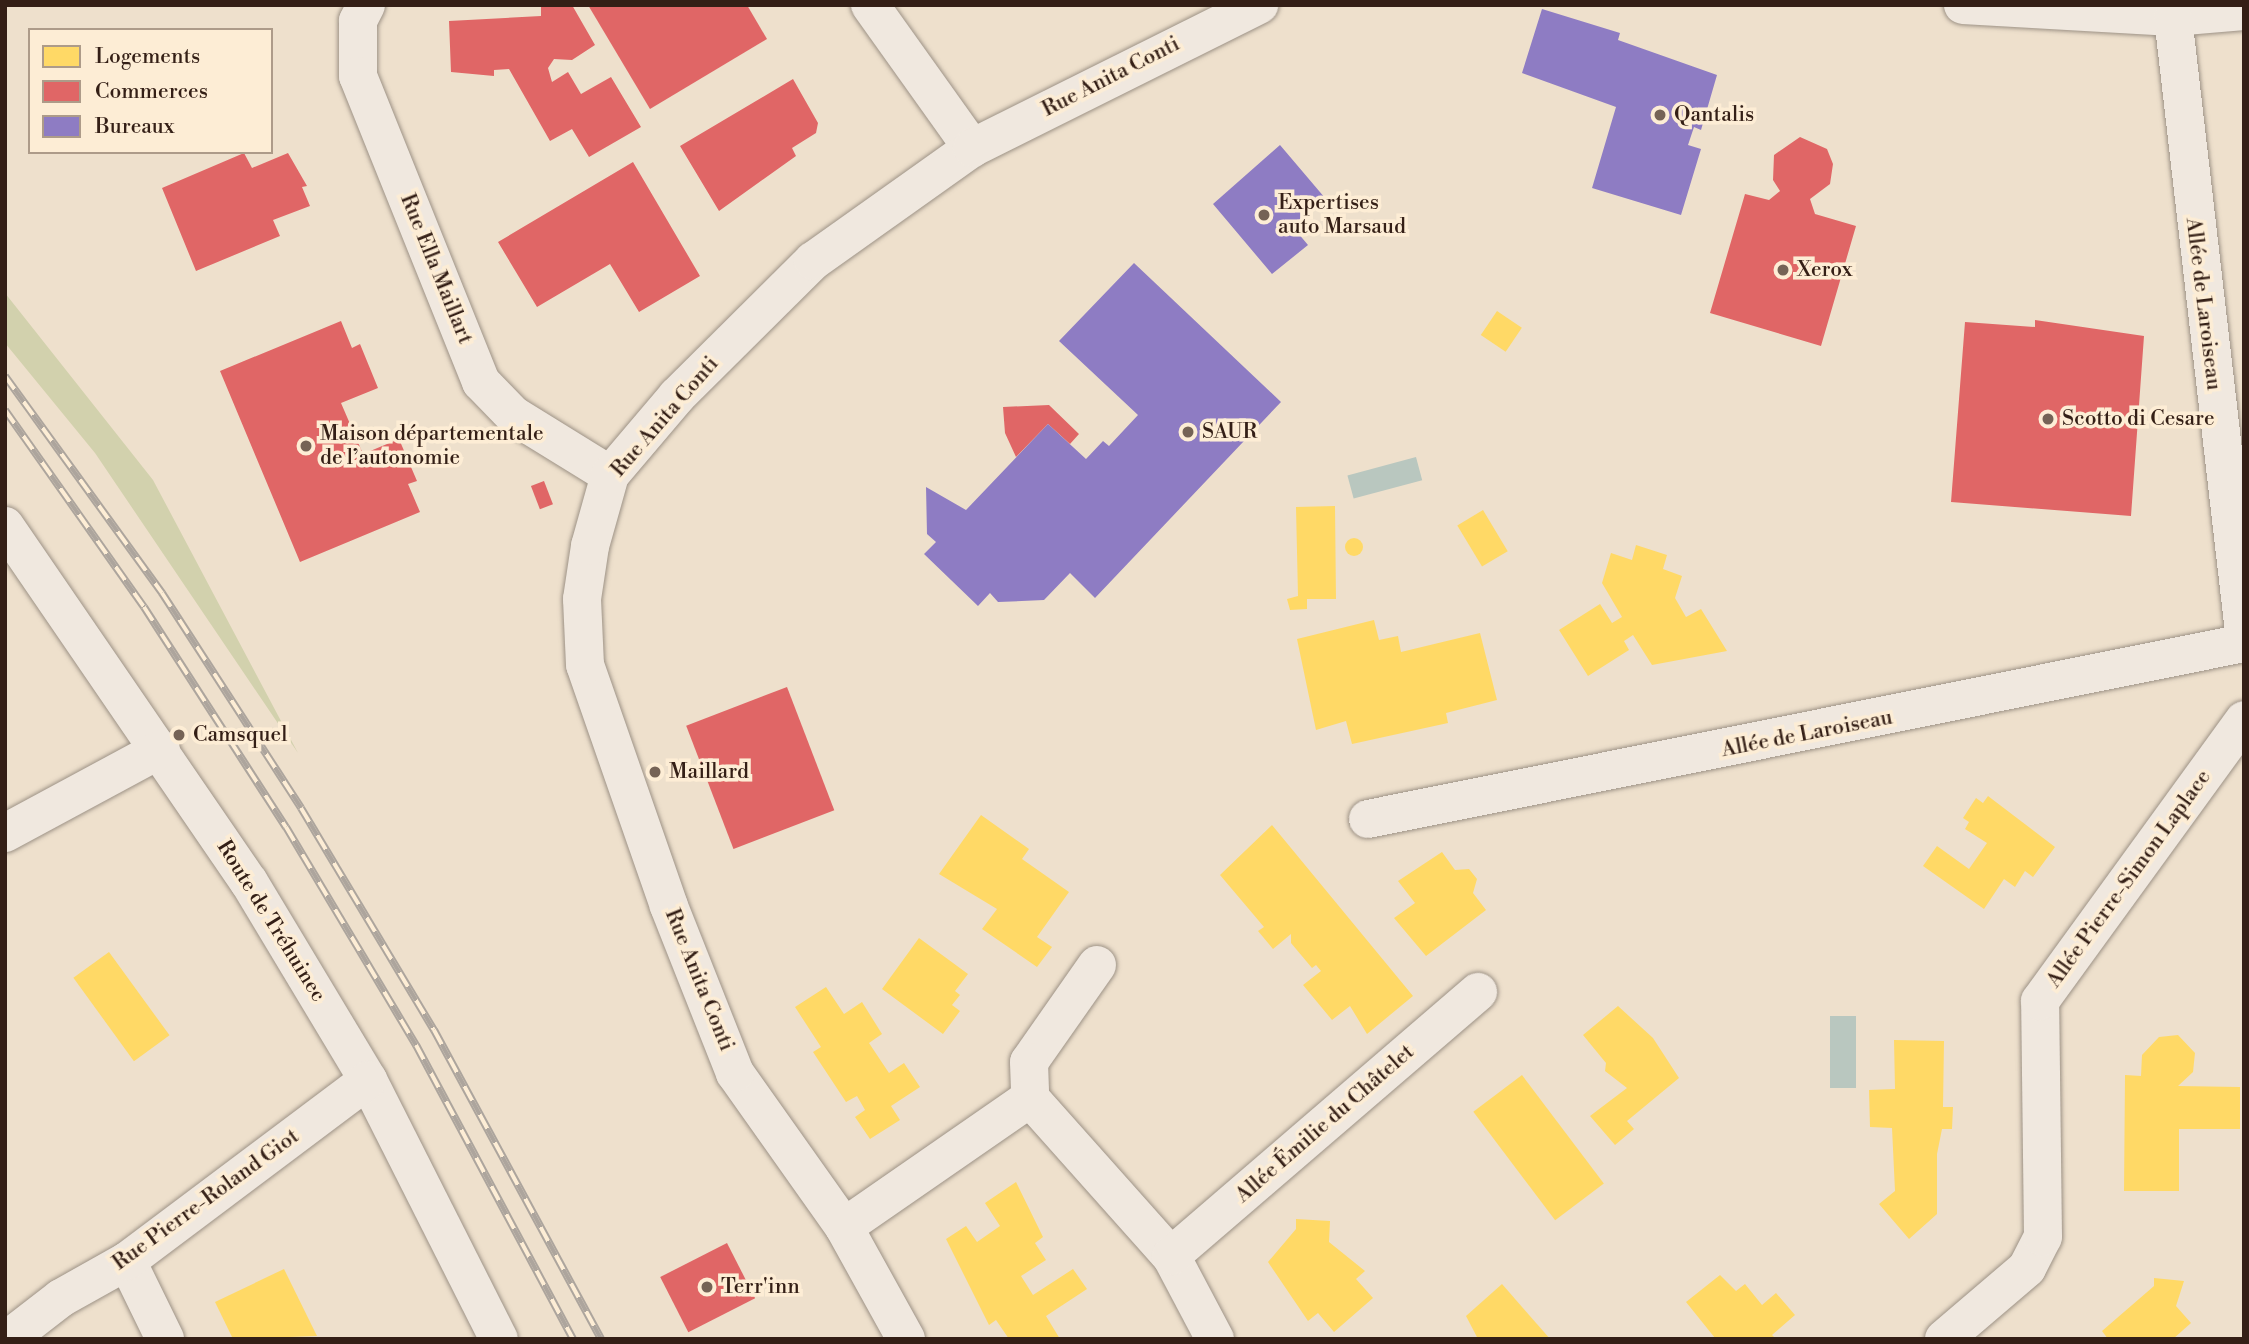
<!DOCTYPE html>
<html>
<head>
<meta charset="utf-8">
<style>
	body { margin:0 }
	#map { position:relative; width:2249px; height:1344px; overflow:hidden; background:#eee0cc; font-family:"Libre Bodoni",serif }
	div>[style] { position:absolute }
	.green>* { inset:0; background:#d2d1ad }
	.water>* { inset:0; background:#b9c7bf; transform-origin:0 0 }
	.homes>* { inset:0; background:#ffd966; transform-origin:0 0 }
	.round { border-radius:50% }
	.shops>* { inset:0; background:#e06666; transform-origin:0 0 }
	.offices>* { inset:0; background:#8e7cc3 }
	.roads { filter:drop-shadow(0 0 2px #9d9286) drop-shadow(0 0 2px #9d9286) }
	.minor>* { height:38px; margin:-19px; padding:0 19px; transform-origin:19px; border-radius:19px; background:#f0e8df }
	.rail>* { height:8px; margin-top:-4px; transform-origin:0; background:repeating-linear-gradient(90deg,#fdedd5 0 16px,#ada59d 0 32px); box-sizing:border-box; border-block:2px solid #ada59d }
	.dots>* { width:19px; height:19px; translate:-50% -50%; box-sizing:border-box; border:4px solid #fdedd5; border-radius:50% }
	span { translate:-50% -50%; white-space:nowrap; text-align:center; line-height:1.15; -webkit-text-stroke:7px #fdedd5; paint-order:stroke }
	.street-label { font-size:21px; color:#341f16 }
	.poi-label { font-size:21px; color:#341f16 }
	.left { translate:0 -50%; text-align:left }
	.frame { position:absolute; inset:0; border:7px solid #341f16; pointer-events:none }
	.legend { position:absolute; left:28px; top:28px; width:245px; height:126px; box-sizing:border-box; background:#fdedd5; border:2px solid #ad9b89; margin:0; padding:9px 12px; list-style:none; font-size:21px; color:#341f16 }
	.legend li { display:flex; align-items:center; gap:14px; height:35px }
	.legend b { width:35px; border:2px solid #ad9b89 }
</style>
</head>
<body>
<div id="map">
	<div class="green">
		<i style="clip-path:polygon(5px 293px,153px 480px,298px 753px,95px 453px,5px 343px)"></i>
	</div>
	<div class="water">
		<i style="left:1416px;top:457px;width:24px;height:71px;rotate:75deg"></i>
		<i style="left:1830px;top:1016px;width:26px;height:72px"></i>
	</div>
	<div class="homes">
		<i style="left:1497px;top:311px;width:30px;height:29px;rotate:34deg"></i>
		<i style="clip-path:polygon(1335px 506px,1336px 599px,1307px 599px,1307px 609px,1290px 610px,1287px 599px,1298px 596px,1296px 507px)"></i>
		<i style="left:1483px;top:510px;width:48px;height:30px;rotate:59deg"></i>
		<i class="round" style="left:1345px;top:538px;width:18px;height:18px"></i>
		<i style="clip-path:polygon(1636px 545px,1667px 555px,1663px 569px,1682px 576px,1675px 598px,1686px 617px,1701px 609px,1727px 651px,1652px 665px,1633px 635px,1624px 641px,1629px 650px,1588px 676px,1559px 630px,1600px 604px,1612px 623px,1622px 617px,1602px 583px,1611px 553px,1632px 560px)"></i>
		<i style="clip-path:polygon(1374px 620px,1379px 640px,1398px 636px,1401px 652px,1480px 633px,1497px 700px,1446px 713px,1448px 723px,1352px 744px,1346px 721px,1316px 730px,1297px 639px)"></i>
		<i style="clip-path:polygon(1988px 796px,2055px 847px,2033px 877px,2025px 871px,2015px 887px,2004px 879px,1984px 909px,1923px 866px,1937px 846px,1969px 869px,1987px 843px,1965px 829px,1969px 822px,1963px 818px,1976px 798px,1983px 803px)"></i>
		<i style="clip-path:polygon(981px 815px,1029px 849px,1022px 859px,1069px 892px,1037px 937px,1052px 947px,1037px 967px,982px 929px,997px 909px,939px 874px)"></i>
		<i style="clip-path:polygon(1272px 825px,1413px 996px,1367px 1034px,1350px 1006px,1332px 1020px,1303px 985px,1321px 971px,1316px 965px,1312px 968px,1291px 943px,1291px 934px,1273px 949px,1258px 931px,1264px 927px,1220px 875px)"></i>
		<i style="clip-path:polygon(1442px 852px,1455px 870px,1469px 869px,1477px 879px,1473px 893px,1486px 910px,1426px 956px,1394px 918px,1415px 903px,1398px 881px)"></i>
		<i style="clip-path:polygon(919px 938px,968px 974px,955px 991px,960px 995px,952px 1005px,960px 1011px,943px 1034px,882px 989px)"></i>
		<i style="left:109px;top:952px;width:103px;height:44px;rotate:54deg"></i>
		<i style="clip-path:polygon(826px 987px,844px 1014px,862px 1002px,882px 1034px,869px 1043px,889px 1073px,904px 1063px,920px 1087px,891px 1106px,900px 1120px,870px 1139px,855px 1117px,865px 1110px,857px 1096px,846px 1102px,813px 1052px,821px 1047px,795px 1007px)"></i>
		<i style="clip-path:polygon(1618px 1006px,1653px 1038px,1679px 1078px,1627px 1121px,1634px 1129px,1615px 1145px,1590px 1116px,1627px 1088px,1605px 1071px,1606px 1063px,1583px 1035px)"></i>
		<i style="clip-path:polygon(2178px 1035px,2195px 1053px,2193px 1072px,2178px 1086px,2240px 1087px,2240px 1129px,2179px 1129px,2179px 1191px,2124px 1191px,2125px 1075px,2141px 1076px,2142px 1055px,2159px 1037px)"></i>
		<i style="clip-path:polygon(1894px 1040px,1944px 1041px,1943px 1107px,1953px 1107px,1952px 1129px,1942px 1129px,1937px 1154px,1937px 1214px,1909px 1239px,1879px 1204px,1895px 1191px,1892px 1128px,1870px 1127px,1869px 1090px,1895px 1089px)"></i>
		<i style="left:1522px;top:1075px;width:136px;height:61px;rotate:53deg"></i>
		<i style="clip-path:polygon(1016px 1182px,1043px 1237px,1035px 1243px,1046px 1260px,1021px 1276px,1033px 1295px,1073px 1269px,1087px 1289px,1046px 1316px,1060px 1339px,1009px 1339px,996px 1320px,989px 1325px,946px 1239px,966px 1226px,977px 1242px,1000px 1226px,985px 1203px)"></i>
		<i style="clip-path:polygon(1296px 1219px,1330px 1221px,1329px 1242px,1365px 1271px,1356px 1279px,1373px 1298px,1334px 1332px,1318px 1313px,1308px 1321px,1268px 1262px,1296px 1229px)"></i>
		<i style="clip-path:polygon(284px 1269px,317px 1336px,233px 1339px,215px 1302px)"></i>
		<i style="clip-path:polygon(1720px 1275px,1736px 1291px,1745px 1284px,1762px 1305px,1776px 1293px,1795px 1315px,1772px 1335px,1776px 1339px,1715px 1338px,1686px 1302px)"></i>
		<i style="clip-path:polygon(2154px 1278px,2184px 1281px,2176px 1306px,2191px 1323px,2173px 1339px,2108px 1339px,2102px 1331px,2154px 1286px)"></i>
		<i style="clip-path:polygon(1502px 1284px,1544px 1332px,1550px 1339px,1478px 1339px,1466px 1316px)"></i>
	</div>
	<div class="shops">
		<i style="clip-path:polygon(541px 5px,572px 5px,595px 45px,572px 60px,554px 59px,548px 68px,552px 82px,568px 72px,581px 94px,611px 77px,641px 127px,589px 157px,572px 129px,550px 141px,509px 69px,494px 70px,494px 76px,451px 72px,449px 21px,541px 16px)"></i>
		<i style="clip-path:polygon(588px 5px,747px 5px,767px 39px,650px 109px)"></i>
		<i style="clip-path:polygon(793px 79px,818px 123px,816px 133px,792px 148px,796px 156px,719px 211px,680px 146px)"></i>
		<i style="clip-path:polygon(1800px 137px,1827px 149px,1833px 164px,1830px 184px,1810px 199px,1815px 214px,1856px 226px,1821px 346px,1710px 313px,1745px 194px,1769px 200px,1780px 191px,1773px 180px,1774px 155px)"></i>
		<i style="clip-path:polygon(244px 153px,252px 168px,288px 153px,307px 186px,302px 187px,310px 206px,273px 220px,280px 236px,196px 271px,162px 188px)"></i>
		<i style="clip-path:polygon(633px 162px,700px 276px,639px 312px,610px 264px,537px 307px,498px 242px)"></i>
		<i style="clip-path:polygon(2035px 320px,2144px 336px,2131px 516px,1951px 502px,1965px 322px,2035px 327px)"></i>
		<i style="clip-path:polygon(341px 321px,352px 348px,360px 344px,378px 388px,341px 403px,363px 454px,399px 439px,417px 481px,408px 484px,420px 512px,300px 562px,220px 371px)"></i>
		<i style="clip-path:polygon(1049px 405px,1079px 434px,1070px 444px,1048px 424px,1016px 457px,1005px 433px,1003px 407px)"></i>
		<i style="left:544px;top:481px;width:25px;height:14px;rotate:69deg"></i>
		<i style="left:787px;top:687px;width:132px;height:108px;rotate:69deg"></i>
		<i style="left:727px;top:1243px;width:62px;height:75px;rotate:63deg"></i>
	</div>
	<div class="offices">
		<i style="clip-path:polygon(1542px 9px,1620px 33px,1618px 40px,1717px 75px,1701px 130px,1694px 127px,1688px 145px,1701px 149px,1681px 215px,1592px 188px,1616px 107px,1522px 73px)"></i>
		<i style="clip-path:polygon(1280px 145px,1325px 198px,1292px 226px,1308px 245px,1272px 274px,1213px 204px)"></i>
		<i style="clip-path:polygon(1134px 263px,1281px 402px,1095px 598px,1070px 573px,1044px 600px,998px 602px,990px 593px,978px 606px,924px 554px,936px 542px,927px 534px,926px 487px,966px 510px,1048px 424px,1086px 459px,1103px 441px,1109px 446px,1138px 415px,1059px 341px)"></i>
	</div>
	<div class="roads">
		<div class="minor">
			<i style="left:366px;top:5px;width:18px;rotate:117deg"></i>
			<i style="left:358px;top:21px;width:55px;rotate:90deg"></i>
			<i style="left:358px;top:76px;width:330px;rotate:68.1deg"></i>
			<i style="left:481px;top:382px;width:46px;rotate:45.9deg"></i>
			<i style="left:513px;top:415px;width:114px;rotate:31.7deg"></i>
			<i style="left:870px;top:5px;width:176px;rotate:54.5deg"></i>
			<i style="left:1963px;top:5px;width:210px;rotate:3.3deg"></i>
			<i style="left:2173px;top:17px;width:71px;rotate:-4.8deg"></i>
			<i style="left:2173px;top:17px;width:619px;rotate:83.41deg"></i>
			<i style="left:5px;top:526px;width:432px;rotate:55.6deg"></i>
			<i style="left:249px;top:882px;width:231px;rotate:59deg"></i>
			<i style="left:368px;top:1080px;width:290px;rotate:63.2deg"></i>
			<i style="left:1368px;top:819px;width:894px;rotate:-11.36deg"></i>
			<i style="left:5px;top:833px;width:177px;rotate:-28.3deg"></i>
			<i style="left:1097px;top:965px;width:118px;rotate:125deg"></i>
			<i style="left:1029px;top:1062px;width:36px;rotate:88deg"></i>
			<i style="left:1030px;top:1098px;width:212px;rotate:48.3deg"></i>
			<i style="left:1171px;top:1256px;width:94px;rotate:62.1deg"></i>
			<i style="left:844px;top:1227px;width:226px;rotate:-34.7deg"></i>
			<i style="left:1171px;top:1256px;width:405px;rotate:-40.7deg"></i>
			<i style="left:127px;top:1261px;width:87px;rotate:64deg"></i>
			<i style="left:8px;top:1339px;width:67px;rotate:-37.7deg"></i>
			<i style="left:61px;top:1298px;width:76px;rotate:-29.3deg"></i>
			<i style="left:127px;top:1261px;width:301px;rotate:-36.9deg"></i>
			<i style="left:906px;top:1339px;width:128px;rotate:-119deg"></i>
			<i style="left:844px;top:1227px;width:189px;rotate:-125.3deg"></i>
			<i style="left:735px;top:1073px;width:180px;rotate:-111.6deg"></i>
			<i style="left:669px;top:906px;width:255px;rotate:-109.2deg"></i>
			<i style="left:585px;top:665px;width:66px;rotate:-92.6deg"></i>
			<i style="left:582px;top:599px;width:54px;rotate:-81.4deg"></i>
			<i style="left:590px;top:546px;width:74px;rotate:-74.3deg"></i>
			<i style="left:610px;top:475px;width:104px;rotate:-49.7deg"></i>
			<i style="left:677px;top:396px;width:192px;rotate:-44.8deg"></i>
			<i style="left:813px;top:261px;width:195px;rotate:-35.4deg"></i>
			<i style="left:972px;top:148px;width:321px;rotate:-26.5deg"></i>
			<i style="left:1944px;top:1339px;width:109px;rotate:-40.5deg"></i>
			<i style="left:2027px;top:1268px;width:35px;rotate:-63deg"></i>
			<i style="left:2043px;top:1237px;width:236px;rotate:-90.7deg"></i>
			<i style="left:2040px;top:1001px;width:347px;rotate:-54deg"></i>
		</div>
	</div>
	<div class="rail">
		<i style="left:5px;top:376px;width:268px;rotate:54.1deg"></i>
		<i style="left:162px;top:593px;width:256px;rotate:57.1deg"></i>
		<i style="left:301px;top:808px;width:259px;rotate:59.1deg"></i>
		<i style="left:434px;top:1030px;width:351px;rotate:61.6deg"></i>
		<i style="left:5px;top:410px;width:241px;rotate:54.8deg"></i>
		<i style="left:144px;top:607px;width:262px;rotate:57.2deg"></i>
		<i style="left:286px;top:827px;width:254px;rotate:59.2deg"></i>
		<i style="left:416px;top:1045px;width:333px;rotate:61.9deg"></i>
	</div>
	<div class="dots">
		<i style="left:1660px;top:115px;background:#756356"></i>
		<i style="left:1264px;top:215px;background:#756356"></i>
		<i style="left:1783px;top:270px;background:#756356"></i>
		<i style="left:2048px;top:419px;background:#756356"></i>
		<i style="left:1188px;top:432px;background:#756356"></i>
		<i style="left:306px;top:446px;background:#756356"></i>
		<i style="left:179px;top:735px;background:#756356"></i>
		<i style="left:655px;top:772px;background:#756356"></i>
		<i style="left:707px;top:1287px;background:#756356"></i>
	</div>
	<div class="street-label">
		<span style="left:1111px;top:77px;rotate:-27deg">Rue Anita Conti</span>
		<span style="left:436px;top:269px;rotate:68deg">Rue Ella Maillart</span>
		<span style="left:2203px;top:304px;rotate:83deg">Allée de Laroiseau</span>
		<span style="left:665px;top:417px;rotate:-49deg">Rue Anita Conti</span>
		<span style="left:1807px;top:734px;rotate:-11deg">Allée de Laroiseau</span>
		<span style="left:2129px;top:879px;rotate:-54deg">Allée Pierre-Simon Laplace</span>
		<span style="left:271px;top:921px;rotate:58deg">Route de Tréhuinec</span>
		<span style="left:699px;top:980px;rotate:68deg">Rue Anita Conti</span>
		<span style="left:1325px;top:1124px;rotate:-41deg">Allée Émilie du Châtelet</span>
		<span style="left:206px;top:1200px;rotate:-36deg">Rue Pierre-Roland Giot</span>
	</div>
	<div class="poi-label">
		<span class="left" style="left:1674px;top:115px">Qantalis</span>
		<span class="left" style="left:1278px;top:215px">Expertises<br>auto Marsaud</span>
		<span class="left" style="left:1797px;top:270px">Xerox</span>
		<span class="left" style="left:2062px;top:419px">Scotto di Cesare</span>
		<span class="left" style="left:1202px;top:432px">SAUR</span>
		<span class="left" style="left:320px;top:446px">Maison départementale<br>de l’autonomie</span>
		<span class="left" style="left:193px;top:735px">Camsquel</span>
		<span class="left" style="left:669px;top:772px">Maillard</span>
		<span class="left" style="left:721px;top:1287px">Terr'inn</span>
	</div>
	<div class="frame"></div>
	<ul class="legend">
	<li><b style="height:19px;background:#ffd966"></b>Logements</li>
	<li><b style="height:19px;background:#e06666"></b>Commerces</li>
	<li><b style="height:19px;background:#8e7cc3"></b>Bureaux</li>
	</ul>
</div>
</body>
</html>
